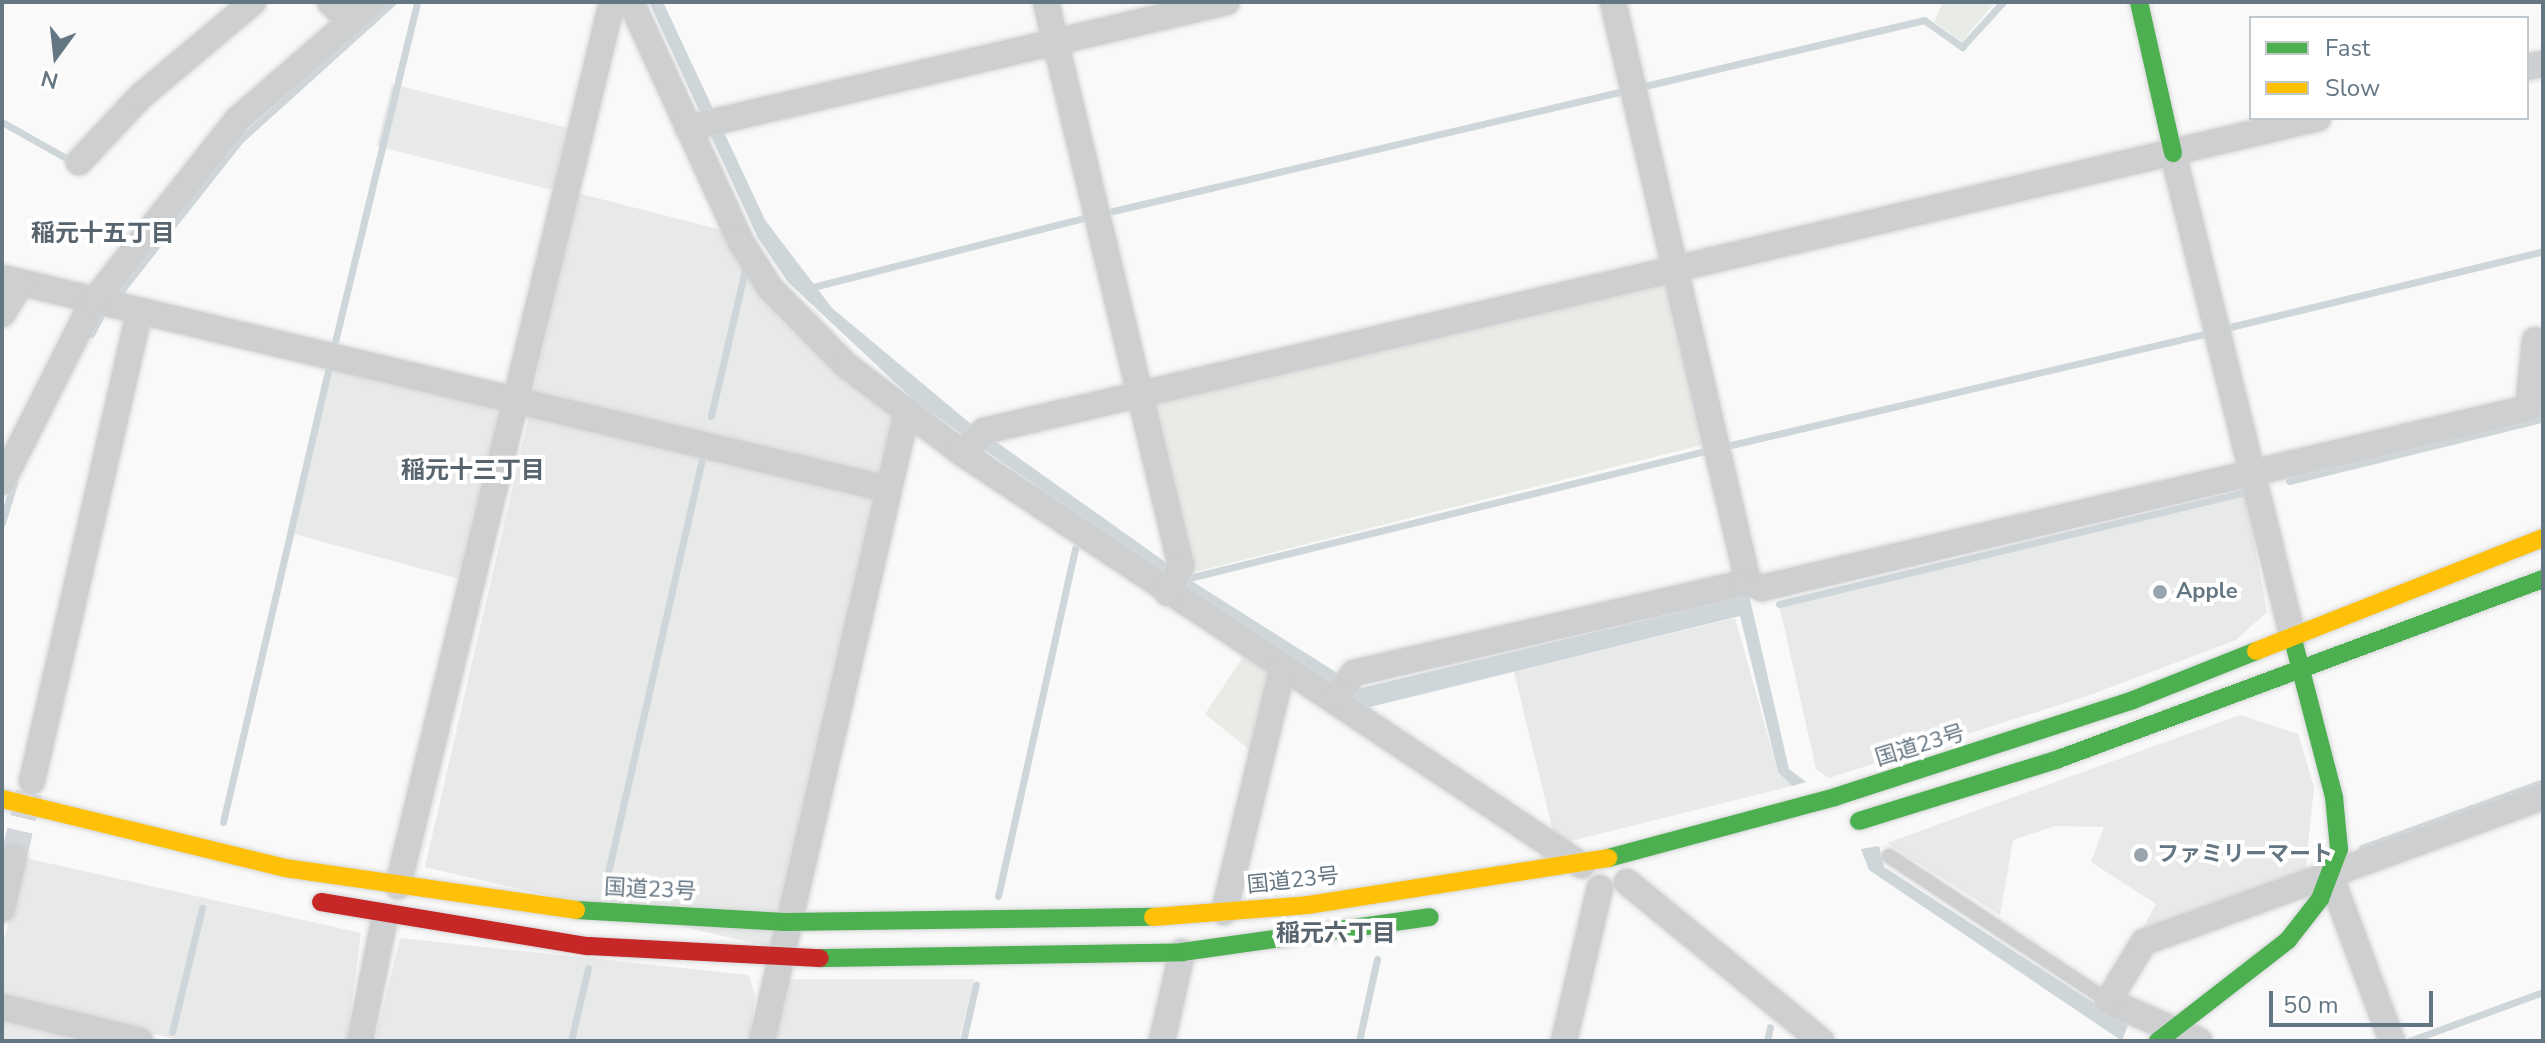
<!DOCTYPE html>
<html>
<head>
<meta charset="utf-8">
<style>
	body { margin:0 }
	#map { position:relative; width:2545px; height:1043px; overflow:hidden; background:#f9f9f9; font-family:"Nunito Sans","Noto Sans JP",sans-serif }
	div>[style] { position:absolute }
	.built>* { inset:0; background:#e8e9e9; transform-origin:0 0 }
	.green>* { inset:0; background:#e8ebe6 }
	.water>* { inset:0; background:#ced6d9 }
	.stream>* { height:7px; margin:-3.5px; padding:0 3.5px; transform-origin:3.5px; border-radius:3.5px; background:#ced6d9 }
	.street-tunnel>* { height:26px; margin-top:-13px; transform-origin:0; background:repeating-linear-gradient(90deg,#d4d8dc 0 26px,transparent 0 39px) }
	.roads { filter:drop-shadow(0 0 2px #d5d6d7) drop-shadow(0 0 2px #d5d6d7) }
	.lane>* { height:14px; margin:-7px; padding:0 7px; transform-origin:7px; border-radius:7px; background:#cecfd0 }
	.street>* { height:26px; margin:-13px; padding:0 13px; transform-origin:13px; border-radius:13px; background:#cecfd0 }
	.fast>* { height:18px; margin:-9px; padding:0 9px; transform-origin:9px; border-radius:9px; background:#4caf50 }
	.slow>* { height:18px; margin:-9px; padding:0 9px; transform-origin:9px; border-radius:9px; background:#ffc107 }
	.jam>* { height:18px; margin:-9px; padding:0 9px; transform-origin:9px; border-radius:9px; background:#c62828 }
	.dots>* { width:22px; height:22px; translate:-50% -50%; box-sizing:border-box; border:4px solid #fff; border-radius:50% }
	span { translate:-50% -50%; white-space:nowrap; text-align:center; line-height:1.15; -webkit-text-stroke:8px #fff; paint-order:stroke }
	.poi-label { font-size:22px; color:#657683; font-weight:700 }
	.left { translate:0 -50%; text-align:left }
	.street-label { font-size:22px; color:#657683 }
	.neighbourhood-label { font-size:24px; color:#57646e; font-weight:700 }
	.frame { position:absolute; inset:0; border:4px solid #657683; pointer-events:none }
	.legend { position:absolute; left:2249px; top:16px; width:280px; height:104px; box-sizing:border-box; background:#fff; border:2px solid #c1c8cd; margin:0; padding:10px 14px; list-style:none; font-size:24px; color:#657683 }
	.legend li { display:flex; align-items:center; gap:16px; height:40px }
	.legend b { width:40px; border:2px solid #c1c8cd }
	.north { position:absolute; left:16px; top:16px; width:80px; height:80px; -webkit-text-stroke:6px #fff; paint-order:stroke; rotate:195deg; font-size:22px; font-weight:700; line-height:32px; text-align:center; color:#657683 }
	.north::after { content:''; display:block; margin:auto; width:28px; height:36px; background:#657683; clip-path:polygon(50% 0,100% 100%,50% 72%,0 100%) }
	.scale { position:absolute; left:2269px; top:991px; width:164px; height:36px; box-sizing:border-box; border:4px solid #657683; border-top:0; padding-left:10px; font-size:24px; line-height:28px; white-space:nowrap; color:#657683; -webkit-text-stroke:6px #fff; paint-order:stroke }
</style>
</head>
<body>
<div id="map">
	<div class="built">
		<i style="left:392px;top:84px;width:187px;height:64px;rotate:14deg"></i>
		<i style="clip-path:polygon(577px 193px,726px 231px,897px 417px,883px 476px,533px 393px)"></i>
		<i style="clip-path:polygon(332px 368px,498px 408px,504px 422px,463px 580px,294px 534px)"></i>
		<i style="left:529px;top:416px;width:357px;height:463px;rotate:13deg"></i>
		<i style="clip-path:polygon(2245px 492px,2267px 612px,2236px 640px,2090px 695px,1829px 778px,1816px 769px,1779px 604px)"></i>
		<i style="clip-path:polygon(1735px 618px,1778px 772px,1792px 786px,1567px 842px,1553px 832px,1514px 672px)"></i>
		<i style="clip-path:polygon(2240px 715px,2298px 734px,2314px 787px,2305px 874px,2138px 936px,2156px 904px,2091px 862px,2104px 827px,2055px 826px,2013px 840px,2000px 915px,1887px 843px)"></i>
		<i style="clip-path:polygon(25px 858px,361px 933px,347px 1041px,182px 1041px,2px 996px,2px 947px)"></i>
		<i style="clip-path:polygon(400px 938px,749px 975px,755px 996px,750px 1041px,375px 1041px)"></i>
		<i style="clip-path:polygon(789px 979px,974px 979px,959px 1041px,775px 1041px)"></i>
		<i style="clip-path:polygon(2px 1018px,94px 1041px,2px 1041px)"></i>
	</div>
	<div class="green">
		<i style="clip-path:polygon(1943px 2px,1995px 2px,1962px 42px,1934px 22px)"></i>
		<i style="clip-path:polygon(1669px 283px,1706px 444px,1191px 573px,1156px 407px,1161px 398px)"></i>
		<i style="clip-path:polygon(1247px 651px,1273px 669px,1251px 751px,1205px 714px)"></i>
	</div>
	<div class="water">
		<i style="clip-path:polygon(649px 2px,663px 2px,765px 220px,832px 308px,971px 424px,1195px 583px,1361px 688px,1749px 595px,1789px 769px,1806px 782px,1792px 786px,1778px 772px,1740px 616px,1366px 708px,1164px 575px,916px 402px,788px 282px,758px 238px)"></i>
		<i style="clip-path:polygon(1879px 846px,1884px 867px,2128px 1025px,2122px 1041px,1869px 870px,1861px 849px)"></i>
	</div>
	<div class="stream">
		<i style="left:1645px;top:86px;width:287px;rotate:-13.3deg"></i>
		<i style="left:1924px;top:20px;width:47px;rotate:35.4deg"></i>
		<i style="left:1962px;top:47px;width:61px;rotate:-47.7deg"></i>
		<i style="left:2px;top:122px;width:76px;rotate:29.3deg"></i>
		<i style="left:1113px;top:211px;width:520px;rotate:-13.23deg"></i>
		<i style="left:813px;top:287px;width:280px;rotate:-14.3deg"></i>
		<i style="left:119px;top:293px;width:194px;rotate:-51.7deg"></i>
		<i style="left:239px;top:141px;width:207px;rotate:-42.1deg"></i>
		<i style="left:2230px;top:327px;width:322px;rotate:-13.6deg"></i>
		<i style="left:91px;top:334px;width:19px;rotate:-62deg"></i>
		<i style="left:334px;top:346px;width:354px;rotate:-76.4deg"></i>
		<i style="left:711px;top:416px;width:150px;rotate:-76.9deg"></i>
		<i style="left:1731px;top:445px;width:489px;rotate:-13.2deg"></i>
		<i style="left:2289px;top:481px;width:255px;rotate:-13.8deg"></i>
		<i style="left:2537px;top:420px;width:10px;rotate:-79deg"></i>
		<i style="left:2px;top:523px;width:42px;rotate:-73.3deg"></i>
		<i style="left:1189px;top:578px;width:531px;rotate:-13.83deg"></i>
		<i style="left:1779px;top:604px;width:479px;rotate:-13.5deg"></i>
		<i style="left:223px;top:822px;width:465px;rotate:-76.9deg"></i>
		<i style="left:2362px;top:848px;width:193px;rotate:-20deg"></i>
		<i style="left:607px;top:877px;width:430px;rotate:-77.2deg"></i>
		<i style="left:998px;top:896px;width:356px;rotate:-77.5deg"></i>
		<i style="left:172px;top:1032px;width:128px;rotate:-76.4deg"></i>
		<i style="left:571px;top:1041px;width:75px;rotate:-76.9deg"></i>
		<i style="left:963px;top:1041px;width:58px;rotate:-77.2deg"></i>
		<i style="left:1359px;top:1041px;width:84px;rotate:-77.6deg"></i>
		<i style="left:1767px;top:1041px;width:14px;rotate:-78deg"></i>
		<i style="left:2409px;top:1041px;width:143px;rotate:-20.1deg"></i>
	</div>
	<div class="street-tunnel">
		<i style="left:14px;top:856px;width:65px;rotate:-76.6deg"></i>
	</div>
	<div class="roads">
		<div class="lane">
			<i style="left:1889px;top:856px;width:263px;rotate:33.5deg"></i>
		</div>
		<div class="street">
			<i style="left:330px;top:2px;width:28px;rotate:44deg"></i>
			<i style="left:631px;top:2px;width:264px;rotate:65.4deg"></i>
			<i style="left:741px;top:242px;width:54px;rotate:57.8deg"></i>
			<i style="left:770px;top:288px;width:110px;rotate:45.4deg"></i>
			<i style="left:847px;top:366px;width:144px;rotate:37.1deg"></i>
			<i style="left:962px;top:453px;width:744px;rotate:33.65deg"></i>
			<i style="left:1046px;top:2px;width:580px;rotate:76.54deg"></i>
			<i style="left:1181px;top:566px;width:30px;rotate:116deg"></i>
			<i style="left:1613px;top:2px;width:596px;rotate:76.9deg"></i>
			<i style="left:2527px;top:67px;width:16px;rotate:-11deg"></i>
			<i style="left:688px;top:128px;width:553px;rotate:-13.18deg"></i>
			<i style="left:2173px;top:153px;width:500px;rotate:76.1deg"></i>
			<i style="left:79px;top:162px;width:91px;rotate:-46.8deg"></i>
			<i style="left:141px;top:96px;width:146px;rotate:-40deg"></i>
			<i style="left:2px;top:278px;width:911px;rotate:13.4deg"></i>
			<i style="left:2px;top:314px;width:36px;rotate:-58deg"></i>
			<i style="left:962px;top:453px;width:31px;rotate:-45deg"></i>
			<i style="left:984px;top:431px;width:1370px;rotate:-13.2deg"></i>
			<i style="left:2px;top:482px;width:202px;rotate:-63.2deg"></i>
			<i style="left:93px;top:302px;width:233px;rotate:-51.6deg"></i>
			<i style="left:238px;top:119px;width:179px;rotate:-40.9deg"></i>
			<i style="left:1335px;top:699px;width:32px;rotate:-54deg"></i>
			<i style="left:1354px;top:673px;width:404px;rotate:-13deg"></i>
			<i style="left:1748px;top:582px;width:15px;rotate:23deg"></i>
			<i style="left:1762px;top:588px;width:787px;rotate:-13.22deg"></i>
			<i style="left:2528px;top:408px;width:68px;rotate:-84.1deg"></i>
			<i style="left:32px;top:781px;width:478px;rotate:-77.1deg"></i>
			<i style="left:2330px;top:875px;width:177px;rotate:69.5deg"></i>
			<i style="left:1627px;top:882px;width:251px;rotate:39.3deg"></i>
			<i style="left:398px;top:886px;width:910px;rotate:-76.39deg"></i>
			<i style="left:2px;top:909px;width:54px;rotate:-77.2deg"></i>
			<i style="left:1224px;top:912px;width:253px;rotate:-76.5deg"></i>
			<i style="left:2px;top:1007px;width:142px;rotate:13.8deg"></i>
			<i style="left:360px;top:1041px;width:127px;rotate:-78.7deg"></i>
			<i style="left:762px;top:1041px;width:646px;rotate:-77.04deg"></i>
			<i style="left:1162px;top:1041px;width:91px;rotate:-77.3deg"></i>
			<i style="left:1564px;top:1041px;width:157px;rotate:-76.8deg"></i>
			<i style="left:2199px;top:1041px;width:99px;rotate:-156.3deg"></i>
			<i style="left:2108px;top:1001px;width:69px;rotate:-58.6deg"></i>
			<i style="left:2144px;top:942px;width:425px;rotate:-20deg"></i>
		</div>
		<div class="fast">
			<i style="left:2139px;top:2px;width:155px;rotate:77.3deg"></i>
			<i style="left:1859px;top:821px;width:206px;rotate:-17.2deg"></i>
			<i style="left:2056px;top:760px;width:520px;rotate:-20.39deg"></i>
			<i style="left:1608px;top:858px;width:235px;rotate:-15deg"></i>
			<i style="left:1835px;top:797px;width:313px;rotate:-18deg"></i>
			<i style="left:2133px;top:700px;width:132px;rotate:-21.7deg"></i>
			<i style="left:576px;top:910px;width:209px;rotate:3.3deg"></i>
			<i style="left:785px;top:922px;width:368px;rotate:-0.8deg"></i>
			<i style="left:820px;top:958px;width:362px;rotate:-0.9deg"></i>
			<i style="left:1182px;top:952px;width:250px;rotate:-8deg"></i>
			<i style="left:2158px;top:1041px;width:165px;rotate:-37.8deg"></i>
			<i style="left:2288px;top:940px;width:52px;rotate:-52deg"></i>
			<i style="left:2320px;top:899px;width:53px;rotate:-69.2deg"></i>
			<i style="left:2339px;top:849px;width:52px;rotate:-95.5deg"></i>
			<i style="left:2334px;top:797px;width:162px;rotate:-104.6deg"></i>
		</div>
		<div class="slow">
			<i style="left:2256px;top:651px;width:308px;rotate:-21.5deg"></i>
			<i style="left:2px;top:799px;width:291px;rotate:13.7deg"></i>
			<i style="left:285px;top:868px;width:294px;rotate:8.2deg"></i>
			<i style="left:1153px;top:917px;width:155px;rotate:-4.4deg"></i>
			<i style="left:1308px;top:905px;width:304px;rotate:-8.9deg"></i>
		</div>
		<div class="jam">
			<i style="left:321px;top:902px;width:271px;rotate:9.4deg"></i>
			<i style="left:588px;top:946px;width:232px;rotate:3deg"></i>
		</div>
	</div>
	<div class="dots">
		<i style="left:2160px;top:592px;background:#99a4ac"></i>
		<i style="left:2141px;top:855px;background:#99a4ac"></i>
	</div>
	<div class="poi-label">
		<span class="left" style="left:2176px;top:592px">Apple</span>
		<span class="left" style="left:2157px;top:855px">ファミリーマート</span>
	</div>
	<div class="street-label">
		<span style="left:1920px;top:746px;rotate:-17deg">国道23号</span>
		<span style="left:1293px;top:881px;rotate:-6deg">国道23号</span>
		<span style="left:650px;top:890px;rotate:3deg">国道23号</span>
	</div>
	<div class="neighbourhood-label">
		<span style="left:103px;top:234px">稲元十五丁目</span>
		<span style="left:473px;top:471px">稲元十三丁目</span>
		<span style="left:1336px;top:934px">稲元六丁目</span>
	</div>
	<div class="frame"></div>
	<ul class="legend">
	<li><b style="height:10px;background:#4caf50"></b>Fast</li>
	<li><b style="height:10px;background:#ffc107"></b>Slow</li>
	</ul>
	<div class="north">N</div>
	<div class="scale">50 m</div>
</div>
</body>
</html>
